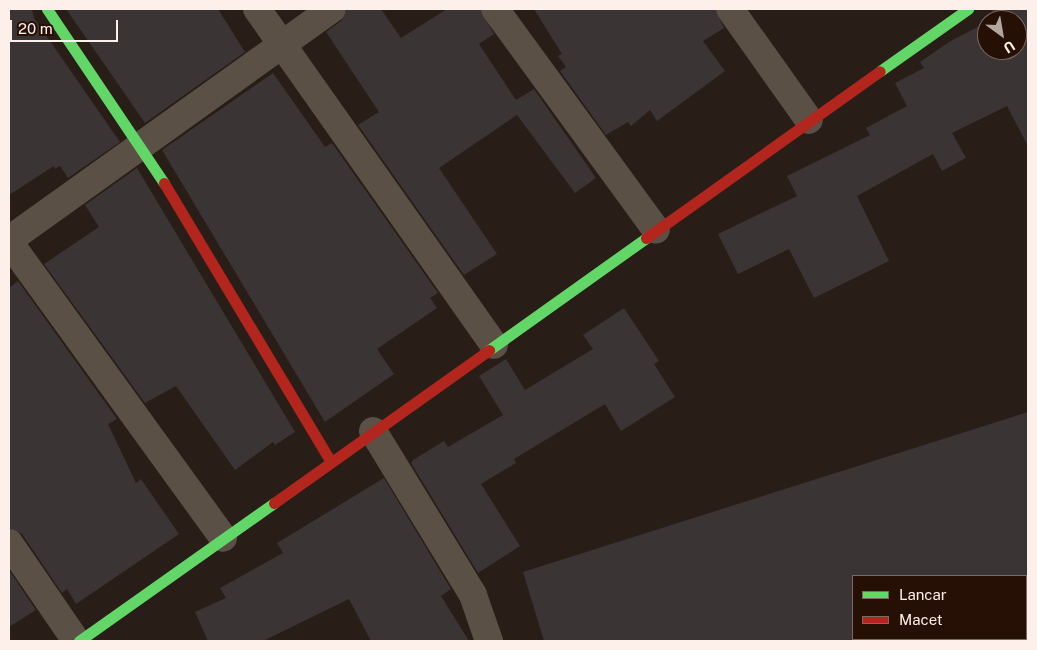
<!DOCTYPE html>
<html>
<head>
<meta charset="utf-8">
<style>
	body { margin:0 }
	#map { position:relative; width:1037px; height:650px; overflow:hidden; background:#281d17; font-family:"Public Sans",sans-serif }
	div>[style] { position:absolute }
	.building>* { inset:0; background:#3b3435 }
	.street>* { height:28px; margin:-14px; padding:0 14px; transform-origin:14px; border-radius:14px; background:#5b5045 }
	.fast>* { height:11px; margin:-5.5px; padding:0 5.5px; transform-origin:5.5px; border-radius:5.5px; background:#63d668 }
	.jam>* { height:11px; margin:-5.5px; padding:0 5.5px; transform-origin:5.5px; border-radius:5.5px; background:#b3261e }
	span { translate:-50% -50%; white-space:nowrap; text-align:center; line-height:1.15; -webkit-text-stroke:4px #261006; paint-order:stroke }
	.frame { position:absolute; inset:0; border:10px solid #fdf0ea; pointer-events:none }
	.legend { position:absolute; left:852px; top:575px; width:175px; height:65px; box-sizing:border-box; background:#261006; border:1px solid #7c6a61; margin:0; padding:6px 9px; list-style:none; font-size:15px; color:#fdf0ea }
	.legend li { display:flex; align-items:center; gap:10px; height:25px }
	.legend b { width:25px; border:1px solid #7c6a61 }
	.north { position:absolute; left:977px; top:10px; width:50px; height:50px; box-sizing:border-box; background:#261006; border:1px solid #7c6a61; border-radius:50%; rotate:148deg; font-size:14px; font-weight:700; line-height:20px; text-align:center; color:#fdf0ea }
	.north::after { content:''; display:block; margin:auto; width:18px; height:22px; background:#b2a6a0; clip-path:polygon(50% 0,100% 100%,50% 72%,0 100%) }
	.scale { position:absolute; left:10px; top:20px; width:108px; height:22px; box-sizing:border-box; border:2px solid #fdf0ea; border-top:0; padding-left:6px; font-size:15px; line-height:18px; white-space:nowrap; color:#fdf0ea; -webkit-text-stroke:4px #261006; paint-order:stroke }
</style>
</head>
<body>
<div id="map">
	<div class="building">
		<i style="clip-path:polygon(9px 9px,32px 9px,34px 18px,120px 142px,68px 178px,60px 166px,55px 169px,54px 166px,9px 195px)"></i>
		<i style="clip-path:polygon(66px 9px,218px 9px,245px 52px,145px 123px)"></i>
		<i style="clip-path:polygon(347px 9px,381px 9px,401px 38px,447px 9px,480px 9px,494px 34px,479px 44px,516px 100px,534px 89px,596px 178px,575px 193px,517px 115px,439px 168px,497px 254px,464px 275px,358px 125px,379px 112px,326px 32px,341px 21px)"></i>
		<i style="clip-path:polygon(534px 9px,715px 9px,724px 28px,703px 41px,725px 71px,657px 121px,650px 110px,631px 126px,628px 122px,606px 135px,560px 71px,566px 67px,558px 56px,562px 54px)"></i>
		<i style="clip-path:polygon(991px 9px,1028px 9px,1028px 146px,1007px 106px,952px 133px,966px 158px,942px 171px,933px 154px,857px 196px,889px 261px,814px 298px,789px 249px,738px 274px,718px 234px,797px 196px,787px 176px,870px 135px,866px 128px,907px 106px,895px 83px,924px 68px,920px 62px,949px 42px,987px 22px,987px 50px,1017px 50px,1017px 20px,991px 20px,995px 18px)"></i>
		<i style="clip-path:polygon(273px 73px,325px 147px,332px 143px,438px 293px,430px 298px,437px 308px,377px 349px,394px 374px,325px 422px,162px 150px)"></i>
		<i style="clip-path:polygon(137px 168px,295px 432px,275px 445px,273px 442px,235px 470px,176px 386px,145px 403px,44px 264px,99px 227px,85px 205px)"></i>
		<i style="clip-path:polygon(18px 281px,117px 419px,108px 424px,136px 483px,141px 479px,179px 534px,76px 604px,67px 589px,62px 593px,22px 534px,9px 528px,9px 288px)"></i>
		<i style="clip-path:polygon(624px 308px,659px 361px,654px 364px,675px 397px,621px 431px,605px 404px,514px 459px,516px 463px,481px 484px,520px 546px,478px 573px,411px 463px,413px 460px,444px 441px,448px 447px,503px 415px,479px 376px,506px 359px,525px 390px,593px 349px,583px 335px)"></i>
		<i style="clip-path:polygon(1028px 412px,1028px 576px,853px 576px,853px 641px,544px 641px,523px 572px)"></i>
		<i style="clip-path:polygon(384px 478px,451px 589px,441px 596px,469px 641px,371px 641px,349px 599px,263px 641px,208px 641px,195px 612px,226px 598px,220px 588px,283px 553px,277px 543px)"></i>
		<i style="clip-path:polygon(9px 570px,36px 610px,9px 627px)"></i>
	</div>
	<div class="street">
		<i style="left:257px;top:9px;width:411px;rotate:54.8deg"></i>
		<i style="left:495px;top:9px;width:273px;rotate:53.9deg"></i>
		<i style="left:730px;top:9px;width:136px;rotate:54.6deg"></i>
		<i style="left:9px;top:240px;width:397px;rotate:-35.6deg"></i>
		<i style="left:9px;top:242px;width:365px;rotate:54.1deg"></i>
		<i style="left:373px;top:431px;width:192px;rotate:58.6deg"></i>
		<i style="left:473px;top:595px;width:49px;rotate:70.8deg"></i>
		<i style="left:9px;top:543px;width:119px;rotate:55.6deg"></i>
	</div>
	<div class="fast">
		<i style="left:47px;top:9px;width:210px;rotate:56.1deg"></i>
		<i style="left:880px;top:71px;width:108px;rotate:-35.2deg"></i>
		<i style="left:489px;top:350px;width:193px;rotate:-35.5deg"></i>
		<i style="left:79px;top:641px;width:239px;rotate:-35.3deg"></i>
	</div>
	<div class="jam">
		<i style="left:164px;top:183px;width:325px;rotate:59.1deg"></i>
		<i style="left:646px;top:238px;width:287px;rotate:-35.5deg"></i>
		<i style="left:274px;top:503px;width:264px;rotate:-35.4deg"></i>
	</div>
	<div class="frame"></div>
	<ul class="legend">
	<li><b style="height:6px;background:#63d668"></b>Lancar</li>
	<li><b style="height:6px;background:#b3261e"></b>Macet</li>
	</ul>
	<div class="north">U</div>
	<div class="scale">20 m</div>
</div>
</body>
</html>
